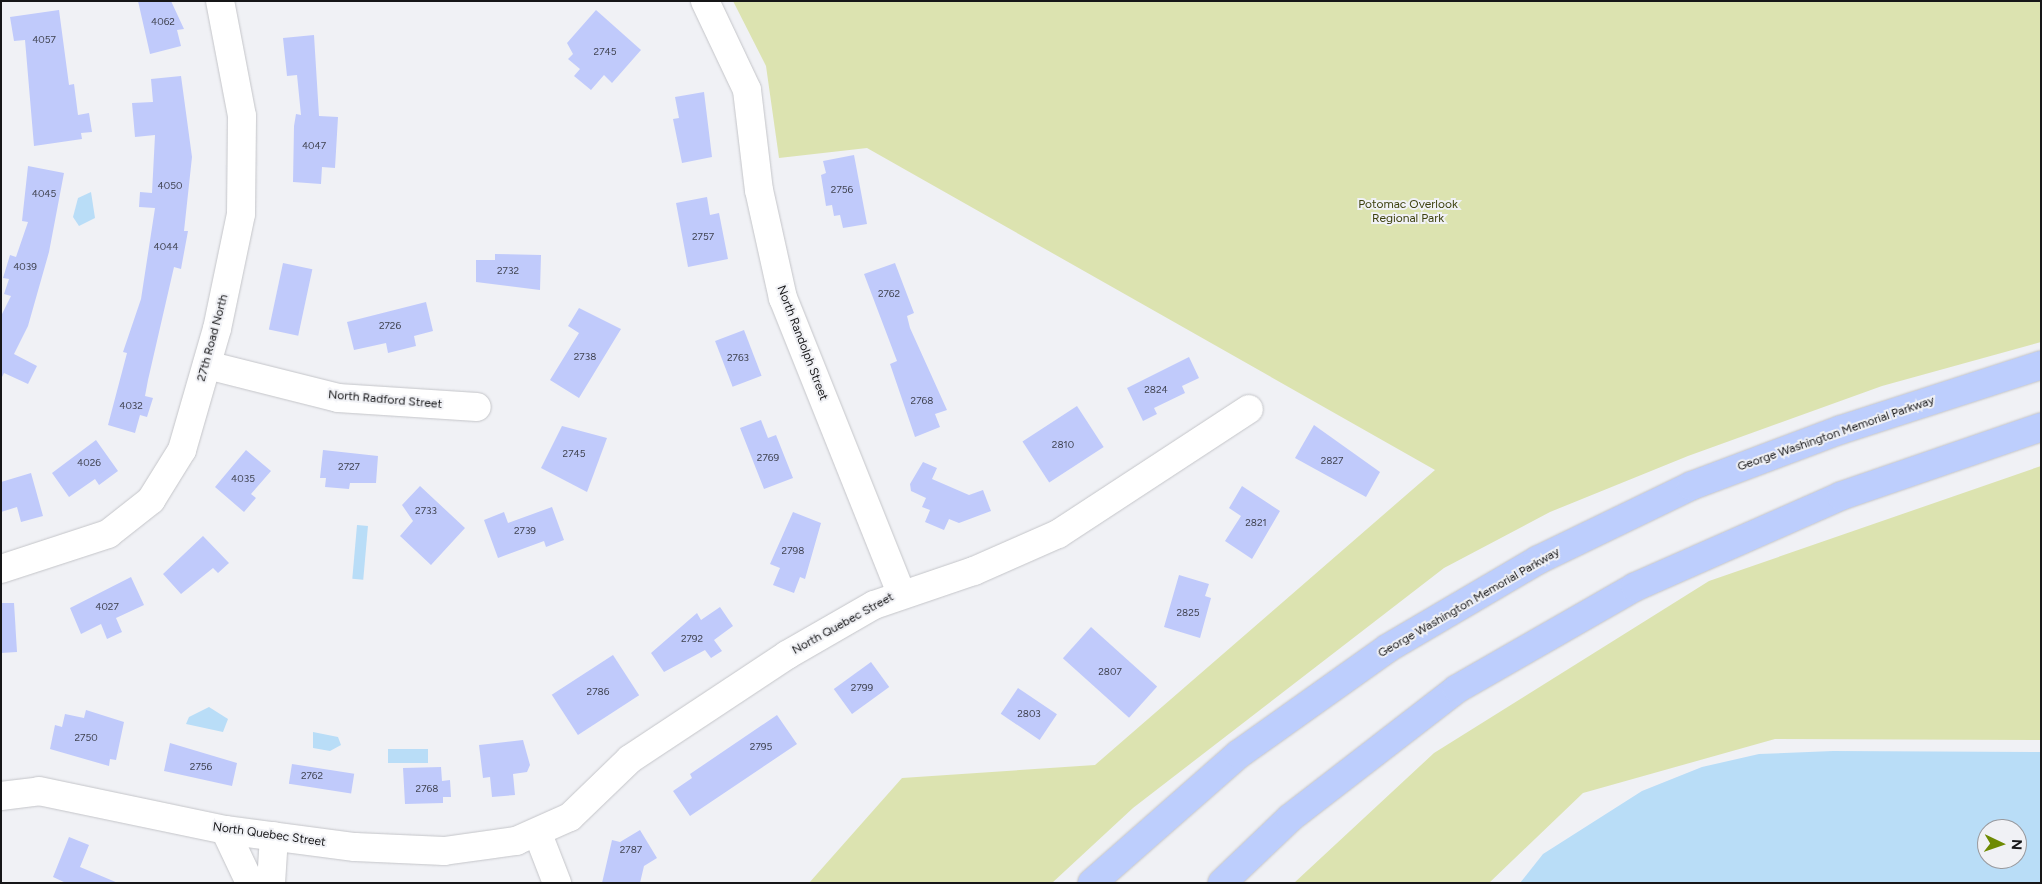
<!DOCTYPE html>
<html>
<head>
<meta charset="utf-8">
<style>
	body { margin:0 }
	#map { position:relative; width:2042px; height:884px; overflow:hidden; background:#f0f1f5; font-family:Figtree,sans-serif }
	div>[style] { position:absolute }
	.green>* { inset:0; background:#dce3b0 }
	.water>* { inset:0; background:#b9ddf7; transform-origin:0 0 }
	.building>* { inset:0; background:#c0cafb; transform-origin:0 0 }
	.roads { filter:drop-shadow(0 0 1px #c4c5c9) drop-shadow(0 0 1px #c4c5c9) }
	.minor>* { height:28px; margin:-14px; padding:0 14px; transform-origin:14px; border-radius:14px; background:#fff }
	.highway>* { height:28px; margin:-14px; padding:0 14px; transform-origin:14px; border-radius:14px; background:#bdcefd }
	span { translate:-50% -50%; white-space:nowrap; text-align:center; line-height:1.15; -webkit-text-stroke:4px #f0f1f5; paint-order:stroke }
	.number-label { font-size:10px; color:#404351 }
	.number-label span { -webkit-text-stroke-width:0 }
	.park-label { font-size:12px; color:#3d410f }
	.street-label { font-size:12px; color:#161618 }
	.frame { position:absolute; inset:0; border:2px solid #161618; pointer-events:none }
	.north { position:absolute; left:1977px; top:819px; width:50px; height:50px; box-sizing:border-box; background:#f0f1f5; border:1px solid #99999d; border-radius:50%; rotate:93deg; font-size:14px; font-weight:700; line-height:20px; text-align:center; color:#161618 }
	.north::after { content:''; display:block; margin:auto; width:18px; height:22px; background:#6e8a02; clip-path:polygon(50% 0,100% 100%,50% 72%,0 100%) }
</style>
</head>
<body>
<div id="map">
	<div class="green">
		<i style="clip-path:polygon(733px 1px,2041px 1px,2041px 342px,1882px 386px,1688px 456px,1550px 512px,1444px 568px,1133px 808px,1052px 883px,809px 883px,902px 778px,1095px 765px,1435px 470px,867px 148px,779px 158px,766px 66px)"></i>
		<i style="clip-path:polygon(2041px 466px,2041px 740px,1775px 739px,1583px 793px,1489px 883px,1294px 883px,1434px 753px,1709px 581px)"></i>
	</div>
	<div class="water">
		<i style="clip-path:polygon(91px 192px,95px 218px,79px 226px,73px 217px,78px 198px)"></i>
		<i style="left:357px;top:525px;width:11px;height:54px;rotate:5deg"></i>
		<i style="clip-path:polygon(209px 707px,228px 719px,223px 732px,186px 724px,189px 717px)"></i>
		<i style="clip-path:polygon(313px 732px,338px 737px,341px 745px,330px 751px,313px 748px)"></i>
		<i style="left:428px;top:749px;width:14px;height:40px;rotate:90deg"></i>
		<i style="clip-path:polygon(evenodd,1833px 751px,2041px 752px,2041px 883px,1520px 883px,1543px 854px,1642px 791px,1702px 767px,1759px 754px,1833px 751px,1987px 829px,2017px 829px,2017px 859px,1987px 859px,1987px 829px)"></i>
	</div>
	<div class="building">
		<i style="clip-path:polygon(138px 1px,171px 1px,184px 29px,177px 30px,181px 46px,150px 54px)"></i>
		<i style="clip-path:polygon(59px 10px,69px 85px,74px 84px,78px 115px,89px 113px,92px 132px,81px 133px,82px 139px,34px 146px,25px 40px,14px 41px,10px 17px)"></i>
		<i style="clip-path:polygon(596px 10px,641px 50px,612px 83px,604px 75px,591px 90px,574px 76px,580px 69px,568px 59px,573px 54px,567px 43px)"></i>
		<i style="clip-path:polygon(314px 35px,319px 116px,338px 117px,335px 168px,322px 167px,321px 184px,293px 182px,294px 126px,296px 114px,301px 115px,297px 75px,287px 76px,283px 38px)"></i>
		<i style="clip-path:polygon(181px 76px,192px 157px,184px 231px,188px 231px,181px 269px,174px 267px,148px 380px,145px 396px,153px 398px,147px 417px,140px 415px,135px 433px,108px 425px,127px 353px,123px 352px,141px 299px,155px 208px,139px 207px,140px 192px,152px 193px,155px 135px,135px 137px,132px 103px,153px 102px,151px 79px)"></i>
		<i style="clip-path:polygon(704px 92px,712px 157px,682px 163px,673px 119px,679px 118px,675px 97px)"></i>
		<i style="clip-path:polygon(854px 155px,867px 224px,843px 228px,840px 215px,834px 216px,832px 205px,826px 206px,821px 175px,826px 173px,823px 161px)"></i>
		<i style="clip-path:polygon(28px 166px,64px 173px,49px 252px,28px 326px,14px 354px,37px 366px,28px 384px,4px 373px,1px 379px,1px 316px,11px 296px,4px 294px,9px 279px,3px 278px,10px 255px,16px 257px,28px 222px,22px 221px)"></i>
		<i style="clip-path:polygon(707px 197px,710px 215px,719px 213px,728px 259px,688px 267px,676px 203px)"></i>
		<i style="clip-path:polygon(495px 254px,541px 255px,540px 290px,476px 282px,476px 260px,495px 260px)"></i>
		<i style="left:283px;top:263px;width:30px;height:68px;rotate:12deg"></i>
		<i style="clip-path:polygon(895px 263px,914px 313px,907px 316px,910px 328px,947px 410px,935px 414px,940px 427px,915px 437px,890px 364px,897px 361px,864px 274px)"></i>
		<i style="clip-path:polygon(426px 302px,433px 331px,414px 336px,416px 346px,388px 353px,386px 343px,354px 350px,347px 322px)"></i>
		<i style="clip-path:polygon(579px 308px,621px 329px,579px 398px,550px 380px,579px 333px,568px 326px)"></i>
		<i style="left:744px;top:330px;width:49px;height:31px;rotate:69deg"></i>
		<i style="clip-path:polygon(1189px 357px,1199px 378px,1182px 386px,1185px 393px,1154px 408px,1157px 414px,1143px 421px,1127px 388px)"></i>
		<i style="left:1077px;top:406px;width:49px;height:65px;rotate:57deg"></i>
		<i style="clip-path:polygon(761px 420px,768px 438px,776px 435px,793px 478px,764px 489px,740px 428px)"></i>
		<i style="clip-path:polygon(1314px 425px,1380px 472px,1366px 497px,1295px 458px)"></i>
		<i style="clip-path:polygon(562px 426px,607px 438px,587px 492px,541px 468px)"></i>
		<i style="clip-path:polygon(96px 440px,118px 471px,99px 485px,95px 479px,69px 497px,52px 473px)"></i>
		<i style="clip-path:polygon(246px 450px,271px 471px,251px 494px,256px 498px,244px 512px,215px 487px)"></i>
		<i style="clip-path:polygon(323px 450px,378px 456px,376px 483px,350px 483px,349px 489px,325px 487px,326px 478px,320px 478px)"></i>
		<i style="clip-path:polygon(923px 462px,937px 468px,932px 479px,969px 495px,983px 490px,991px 511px,959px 523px,949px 519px,944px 530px,925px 522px,930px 510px,922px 507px,926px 498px,911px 491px,910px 484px)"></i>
		<i style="clip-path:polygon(31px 473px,43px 516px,21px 522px,17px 507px,1px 512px,1px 482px)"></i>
		<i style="clip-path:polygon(420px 486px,465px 528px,431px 565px,400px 536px,413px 521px,402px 505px)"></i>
		<i style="clip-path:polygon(1242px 486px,1280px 511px,1252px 559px,1225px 541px,1241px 516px,1229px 508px)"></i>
		<i style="clip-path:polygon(552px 507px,564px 540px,546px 547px,544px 541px,498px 558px,484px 520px,504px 512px,508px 523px)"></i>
		<i style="clip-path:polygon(793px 512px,821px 523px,805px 579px,800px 577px,794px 593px,773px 585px,780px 568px,770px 564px)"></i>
		<i style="clip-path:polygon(203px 536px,229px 563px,218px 573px,213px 568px,181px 594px,163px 574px)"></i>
		<i style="clip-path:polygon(1179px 575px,1209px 584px,1205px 596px,1211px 598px,1200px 638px,1164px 627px)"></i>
		<i style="clip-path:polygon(131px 577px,144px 605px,116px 618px,122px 632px,107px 639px,101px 624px,81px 634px,70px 608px)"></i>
		<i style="clip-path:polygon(1px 603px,14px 603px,17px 652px,1px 653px)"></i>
		<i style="clip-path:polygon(720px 607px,733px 626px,714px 640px,722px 651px,711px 658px,705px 650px,664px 672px,651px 653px,697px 613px,701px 620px)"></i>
		<i style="left:1091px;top:627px;width:89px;height:42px;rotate:42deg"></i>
		<i style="left:613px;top:655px;width:48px;height:73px;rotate:57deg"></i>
		<i style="left:871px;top:662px;width:31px;height:46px;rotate:54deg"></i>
		<i style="left:1018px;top:688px;width:47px;height:31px;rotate:34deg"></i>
		<i style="clip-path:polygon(86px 710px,124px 722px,116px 760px,110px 759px,109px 766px,50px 749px,55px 725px,62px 727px,65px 714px,84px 718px)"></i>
		<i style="clip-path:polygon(777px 715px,797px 744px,690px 816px,673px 791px,692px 778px,690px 774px)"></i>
		<i style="clip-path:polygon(523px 740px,530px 765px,527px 772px,513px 774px,515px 795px,492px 797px,490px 777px,483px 778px,479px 745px)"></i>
		<i style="clip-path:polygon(170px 743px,237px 763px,232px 786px,164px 771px)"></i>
		<i style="left:292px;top:764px;width:63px;height:20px;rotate:9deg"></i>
		<i style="clip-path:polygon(441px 767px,442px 781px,450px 780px,451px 797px,443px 797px,443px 803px,405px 804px,403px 768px)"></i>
		<i style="clip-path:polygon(640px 830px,657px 858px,644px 866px,640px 883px,602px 883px,612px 840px,620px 842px)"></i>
		<i style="clip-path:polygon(69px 837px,89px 845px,80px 867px,118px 883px,66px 883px,53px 877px)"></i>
	</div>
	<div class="roads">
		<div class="minor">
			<i style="left:705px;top:1px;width:98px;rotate:64.7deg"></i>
			<i style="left:747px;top:90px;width:101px;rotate:83.2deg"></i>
			<i style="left:759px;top:190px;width:111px;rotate:77.5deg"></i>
			<i style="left:783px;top:298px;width:318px;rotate:68.2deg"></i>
			<i style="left:207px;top:365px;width:135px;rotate:14.1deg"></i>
			<i style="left:338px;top:398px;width:139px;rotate:3.7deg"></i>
			<i style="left:1px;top:569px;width:113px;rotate:-18.1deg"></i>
			<i style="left:108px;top:534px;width:55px;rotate:-38.3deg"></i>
			<i style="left:151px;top:500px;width:59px;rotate:-58.2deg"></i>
			<i style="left:182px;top:450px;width:126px;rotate:-73.9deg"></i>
			<i style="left:217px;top:329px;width:117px;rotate:-78.2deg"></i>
			<i style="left:241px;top:214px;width:98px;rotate:-89.4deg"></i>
			<i style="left:242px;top:116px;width:117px;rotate:-100.8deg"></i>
			<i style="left:1px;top:796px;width:38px;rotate:-7deg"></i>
			<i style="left:39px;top:791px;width:190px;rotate:11.8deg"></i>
			<i style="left:225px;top:830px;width:131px;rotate:7.5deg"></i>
			<i style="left:355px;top:847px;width:89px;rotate:2.6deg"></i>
			<i style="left:444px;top:851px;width:73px;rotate:-7.9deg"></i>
			<i style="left:516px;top:841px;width:59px;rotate:-24deg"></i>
			<i style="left:570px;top:817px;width:83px;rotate:-44deg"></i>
			<i style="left:630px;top:759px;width:188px;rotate:-33.5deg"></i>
			<i style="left:787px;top:655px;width:100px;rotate:-29.9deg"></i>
			<i style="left:874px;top:605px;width:106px;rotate:-18.8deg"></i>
			<i style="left:974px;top:571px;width:92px;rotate:-23.8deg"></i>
			<i style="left:1058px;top:534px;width:228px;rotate:-33.2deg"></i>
			<i style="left:225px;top:830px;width:59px;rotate:64.7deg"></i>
			<i style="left:538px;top:834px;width:53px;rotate:68.8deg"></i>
			<i style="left:271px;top:883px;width:47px;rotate:-86.3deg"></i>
		</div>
		<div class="highway">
			<i style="left:1092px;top:883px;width:196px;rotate:-41.3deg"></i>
			<i style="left:1239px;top:754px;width:183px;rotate:-35.4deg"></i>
			<i style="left:1388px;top:648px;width:174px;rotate:-30.4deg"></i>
			<i style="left:1538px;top:560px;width:170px;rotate:-25.8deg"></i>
			<i style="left:1691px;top:486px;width:159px;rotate:-20.6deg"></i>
			<i style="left:1840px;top:430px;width:211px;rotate:-17.9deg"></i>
			<i style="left:1222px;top:883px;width:94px;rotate:-43.7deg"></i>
			<i style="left:1290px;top:818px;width:211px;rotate:-37.7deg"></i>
			<i style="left:1457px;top:689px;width:205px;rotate:-29.8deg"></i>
			<i style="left:1635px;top:587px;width:225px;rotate:-23.8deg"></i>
			<i style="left:1841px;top:496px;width:212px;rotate:-19deg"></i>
		</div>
	</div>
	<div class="number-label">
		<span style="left:163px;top:22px">4062</span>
		<span style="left:44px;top:40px">4057</span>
		<span style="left:605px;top:52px">2745</span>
		<span style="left:314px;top:146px">4047</span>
		<span style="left:170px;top:186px">4050</span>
		<span style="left:842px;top:190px">2756</span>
		<span style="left:44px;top:194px">4045</span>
		<span style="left:703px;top:237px">2757</span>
		<span style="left:166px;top:247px">4044</span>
		<span style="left:25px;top:267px">4039</span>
		<span style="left:508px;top:271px">2732</span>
		<span style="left:889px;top:294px">2762</span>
		<span style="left:390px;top:326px">2726</span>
		<span style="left:585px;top:357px">2738</span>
		<span style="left:738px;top:358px">2763</span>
		<span style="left:1156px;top:390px">2824</span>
		<span style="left:922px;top:401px">2768</span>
		<span style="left:131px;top:406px">4032</span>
		<span style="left:1063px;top:445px">2810</span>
		<span style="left:574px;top:454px">2745</span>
		<span style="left:768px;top:458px">2769</span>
		<span style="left:1332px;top:461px">2827</span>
		<span style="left:89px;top:463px">4026</span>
		<span style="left:349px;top:467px">2727</span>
		<span style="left:243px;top:479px">4035</span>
		<span style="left:426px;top:511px">2733</span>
		<span style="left:1256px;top:523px">2821</span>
		<span style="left:525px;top:531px">2739</span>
		<span style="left:793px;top:551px">2798</span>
		<span style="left:107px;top:607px">4027</span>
		<span style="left:1188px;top:613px">2825</span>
		<span style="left:692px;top:639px">2792</span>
		<span style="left:1110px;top:672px">2807</span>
		<span style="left:862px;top:688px">2799</span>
		<span style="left:598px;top:692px">2786</span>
		<span style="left:1029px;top:714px">2803</span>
		<span style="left:86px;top:738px">2750</span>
		<span style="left:761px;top:747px">2795</span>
		<span style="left:201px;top:767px">2756</span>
		<span style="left:312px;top:776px">2762</span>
		<span style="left:427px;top:789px">2768</span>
		<span style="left:631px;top:850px">2787</span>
	</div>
	<div class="park-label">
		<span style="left:1408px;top:212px">Potomac Overlook<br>Regional Park</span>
	</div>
	<div class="street-label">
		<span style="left:213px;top:338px;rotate:-75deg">27th Road North</span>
		<span style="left:802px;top:343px;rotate:69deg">North Randolph Street</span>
		<span style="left:385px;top:400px;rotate:5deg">North Radford Street</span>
		<span style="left:1836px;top:434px;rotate:-19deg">George Washington Memorial Parkway</span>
		<span style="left:1469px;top:603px;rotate:-30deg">George Washington Memorial Parkway</span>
		<span style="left:843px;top:624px;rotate:-29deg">North Quebec Street</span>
		<span style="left:269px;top:835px;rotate:8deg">North Quebec Street</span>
	</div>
	<div class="frame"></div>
	<div class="north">N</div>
</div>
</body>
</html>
